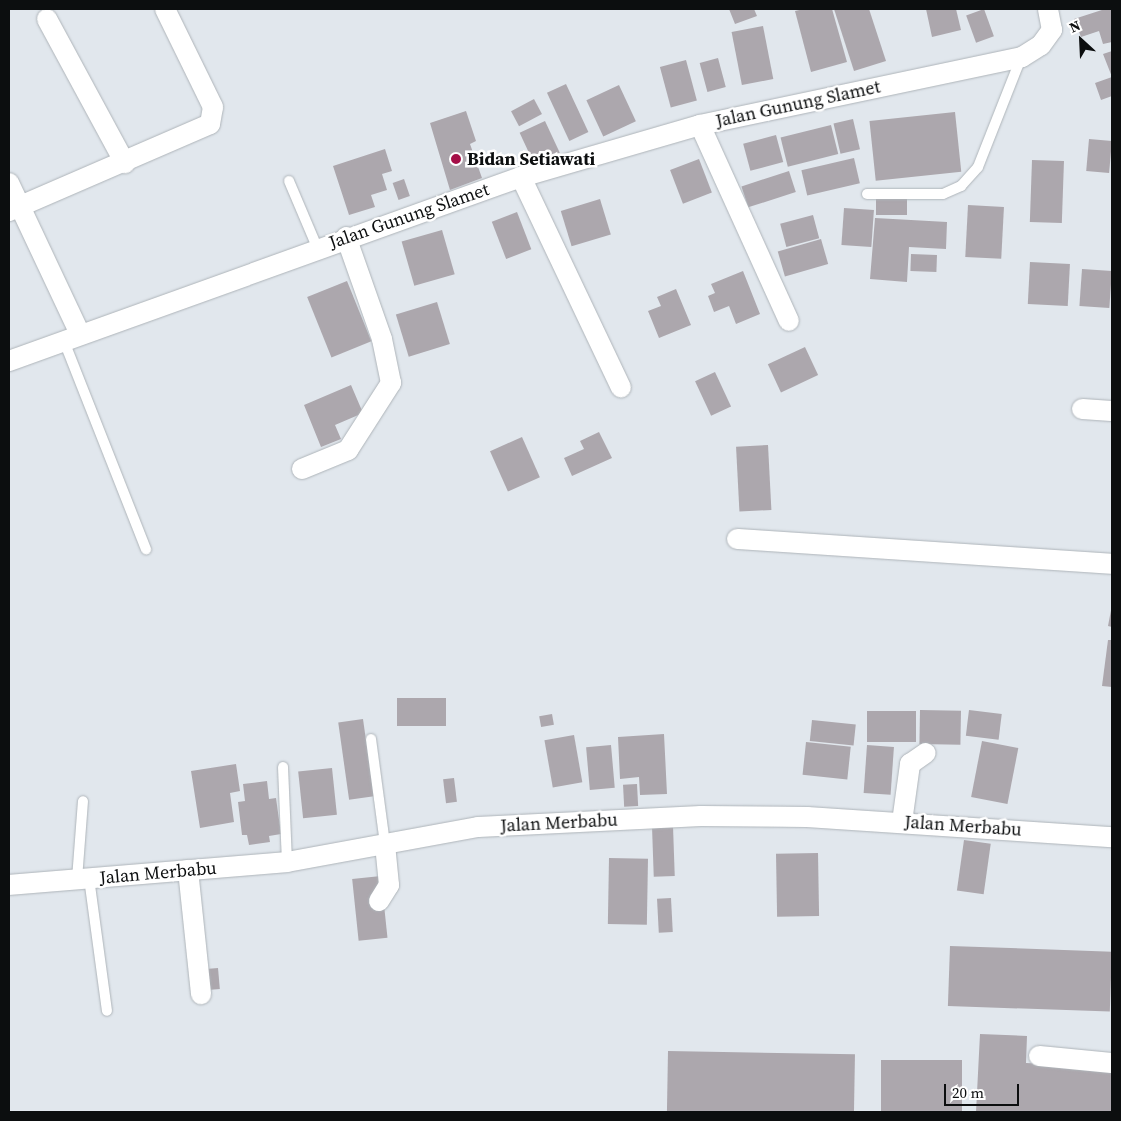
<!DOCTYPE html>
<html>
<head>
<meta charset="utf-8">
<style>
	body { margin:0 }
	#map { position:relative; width:1121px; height:1121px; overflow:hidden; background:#e1e7ed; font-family:"Source Serif 4",serif }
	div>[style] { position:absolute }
	.building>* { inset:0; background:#aca7ad; transform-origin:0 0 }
	.roads { filter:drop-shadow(0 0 1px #aeb4b9) drop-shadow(0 0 1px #aeb4b9) }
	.service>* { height:10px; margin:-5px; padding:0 5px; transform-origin:5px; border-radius:5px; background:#fff }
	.minor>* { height:20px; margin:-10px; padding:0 10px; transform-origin:10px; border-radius:10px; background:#fff }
	.dots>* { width:14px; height:14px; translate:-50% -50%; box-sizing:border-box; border:2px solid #fff; border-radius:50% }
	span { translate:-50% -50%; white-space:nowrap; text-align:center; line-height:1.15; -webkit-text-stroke:5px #fff; paint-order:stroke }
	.street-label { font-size:18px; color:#0c0e0f }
	.poi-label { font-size:18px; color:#0c0e0f; font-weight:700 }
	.left { translate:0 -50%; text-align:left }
	.frame { position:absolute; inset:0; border:10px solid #0c0e0f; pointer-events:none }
	.north { position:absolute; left:1056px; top:15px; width:50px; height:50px; -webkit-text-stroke:4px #fff; paint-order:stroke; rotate:335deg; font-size:14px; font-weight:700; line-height:20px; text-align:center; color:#0c0e0f }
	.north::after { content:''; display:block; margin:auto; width:18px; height:22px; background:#0c0e0f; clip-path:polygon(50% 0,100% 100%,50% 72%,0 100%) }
	.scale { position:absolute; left:944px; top:1084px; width:75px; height:22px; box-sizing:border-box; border:2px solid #0c0e0f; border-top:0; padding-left:6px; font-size:15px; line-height:18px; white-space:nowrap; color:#0c0e0f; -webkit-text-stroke:4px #fff; paint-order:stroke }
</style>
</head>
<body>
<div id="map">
	<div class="building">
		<i style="clip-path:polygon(729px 9px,754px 9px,757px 16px,735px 24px)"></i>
		<i style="clip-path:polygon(804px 9px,832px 9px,847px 62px,811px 72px,795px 11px)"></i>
		<i style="clip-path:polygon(834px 9px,869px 9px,886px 61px,854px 71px)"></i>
		<i style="clip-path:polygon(926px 9px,956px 9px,961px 30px,932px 37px)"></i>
		<i style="left:984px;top:9px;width:29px;height:19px;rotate:70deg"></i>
		<i style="clip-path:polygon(1105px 9px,1112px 9px,1112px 42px,1103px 44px,1099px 31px,1081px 37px,1074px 19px)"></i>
		<i style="left:763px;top:26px;width:54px;height:32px;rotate:79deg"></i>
		<i style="clip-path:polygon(1112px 51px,1112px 96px,1101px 100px,1095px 83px,1112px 77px,1103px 54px)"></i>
		<i style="left:718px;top:58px;width:30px;height:19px;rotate:75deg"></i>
		<i style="left:686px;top:60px;width:42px;height:27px;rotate:75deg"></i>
		<i style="left:566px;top:84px;width:53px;height:21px;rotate:65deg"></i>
		<i style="left:619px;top:85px;width:40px;height:36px;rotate:65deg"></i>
		<i style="left:534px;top:99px;width:17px;height:26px;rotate:62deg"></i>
		<i style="clip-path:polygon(466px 111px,476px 141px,470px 144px,482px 178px,450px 190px,430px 123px)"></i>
		<i style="left:955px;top:112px;width:60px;height:86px;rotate:84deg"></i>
		<i style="left:853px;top:119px;width:31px;height:20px;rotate:77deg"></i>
		<i style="left:545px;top:121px;width:35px;height:28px;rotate:65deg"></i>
		<i style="left:831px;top:125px;width:30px;height:52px;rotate:76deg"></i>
		<i style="left:776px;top:135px;width:28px;height:34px;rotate:75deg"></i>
		<i style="left:1089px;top:139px;width:23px;height:32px;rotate:5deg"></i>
		<i style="clip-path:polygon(385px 149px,392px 171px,382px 174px,387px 190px,371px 195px,375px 207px,349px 215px,333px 166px)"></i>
		<i style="left:854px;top:158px;width:26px;height:54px;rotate:77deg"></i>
		<i style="left:699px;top:159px;width:36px;height:31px;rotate:69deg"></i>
		<i style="left:1032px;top:160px;width:32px;height:62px;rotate:2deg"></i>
		<i style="left:789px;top:171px;width:22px;height:50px;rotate:72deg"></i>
		<i style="left:404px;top:179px;width:18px;height:12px;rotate:71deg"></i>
		<i style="left:600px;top:199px;width:37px;height:41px;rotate:73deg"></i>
		<i style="left:876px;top:199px;width:31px;height:16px"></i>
		<i style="left:968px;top:205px;width:36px;height:52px;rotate:3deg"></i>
		<i style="left:844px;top:208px;width:30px;height:37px;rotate:4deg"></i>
		<i style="left:517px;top:212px;width:40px;height:27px;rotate:69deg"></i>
		<i style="left:813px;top:215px;width:24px;height:34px;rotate:75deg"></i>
		<i style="clip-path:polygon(875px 218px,947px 222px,946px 249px,909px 247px,907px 282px,870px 279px)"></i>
		<i style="left:442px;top:230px;width:46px;height:42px;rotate:74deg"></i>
		<i style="left:821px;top:239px;width:26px;height:45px;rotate:74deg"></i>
		<i style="left:911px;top:254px;width:26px;height:17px;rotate:2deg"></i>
		<i style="left:1030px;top:262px;width:40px;height:42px;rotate:3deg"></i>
		<i style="left:1082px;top:269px;width:30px;height:37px;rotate:4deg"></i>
		<i style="clip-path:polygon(743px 271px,760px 314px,736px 324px,729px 306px,714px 312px,708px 296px,715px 293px,711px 284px)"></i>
		<i style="left:347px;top:281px;width:65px;height:43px;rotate:68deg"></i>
		<i style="clip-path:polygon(676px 289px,691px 325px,659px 338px,648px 311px,661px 306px,657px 297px)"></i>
		<i style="left:437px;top:302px;width:44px;height:43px;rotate:73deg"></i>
		<i style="left:805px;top:347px;width:31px;height:41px;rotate:65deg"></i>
		<i style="left:715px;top:372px;width:38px;height:22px;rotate:65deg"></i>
		<i style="clip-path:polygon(351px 385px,363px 413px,335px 425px,341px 439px,321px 447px,304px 405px)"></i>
		<i style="clip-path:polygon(599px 432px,612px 458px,572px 476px,564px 458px,584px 449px,580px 441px)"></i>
		<i style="left:522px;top:437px;width:44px;height:35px;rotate:66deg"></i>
		<i style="left:768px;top:445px;width:65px;height:32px;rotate:87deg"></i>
		<i style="clip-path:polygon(1112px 605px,1112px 627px,1108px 626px)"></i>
		<i style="clip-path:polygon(1108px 640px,1112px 640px,1112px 687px,1102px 686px)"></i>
		<i style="left:446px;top:698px;width:28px;height:49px;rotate:90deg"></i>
		<i style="left:920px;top:710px;width:41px;height:34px;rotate:1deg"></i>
		<i style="left:969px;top:710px;width:33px;height:26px;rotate:7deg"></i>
		<i style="left:867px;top:711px;width:49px;height:31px"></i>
		<i style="left:552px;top:714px;width:11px;height:13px;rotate:80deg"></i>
		<i style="left:363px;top:719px;width:78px;height:25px;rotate:82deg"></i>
		<i style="left:812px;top:720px;width:44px;height:21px;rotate:6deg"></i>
		<i style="clip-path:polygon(664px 734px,667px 794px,640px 795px,639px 777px,620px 779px,618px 737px)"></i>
		<i style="left:574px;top:735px;width:48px;height:30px;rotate:80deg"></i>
		<i style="left:982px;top:741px;width:37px;height:57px;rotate:11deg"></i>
		<i style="left:806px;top:742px;width:45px;height:33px;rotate:6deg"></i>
		<i style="left:611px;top:745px;width:43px;height:25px;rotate:85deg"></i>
		<i style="left:867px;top:745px;width:27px;height:48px;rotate:4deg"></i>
		<i style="clip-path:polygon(236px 764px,240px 791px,230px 793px,234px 822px,200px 828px,191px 771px)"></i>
		<i style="left:332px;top:768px;width:47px;height:34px;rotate:84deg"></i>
		<i style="left:454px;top:778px;width:24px;height:11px;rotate:83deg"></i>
		<i style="clip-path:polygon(267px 781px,269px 799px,276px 798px,281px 834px,269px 836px,270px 842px,249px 845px,247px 835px,242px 835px,238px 802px,245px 801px,243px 784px)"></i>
		<i style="left:637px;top:784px;width:22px;height:14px;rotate:87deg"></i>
		<i style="left:673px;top:826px;width:50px;height:21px;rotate:88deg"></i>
		<i style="left:964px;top:840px;width:27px;height:51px;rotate:8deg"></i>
		<i style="left:818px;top:853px;width:63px;height:42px;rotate:89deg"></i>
		<i style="left:609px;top:858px;width:39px;height:66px;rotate:1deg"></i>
		<i style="left:381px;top:876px;width:62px;height:29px;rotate:84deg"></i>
		<i style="left:671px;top:898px;width:34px;height:14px;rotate:87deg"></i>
		<i style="left:950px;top:946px;width:162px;height:60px;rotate:2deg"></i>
		<i style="left:218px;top:968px;width:21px;height:12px;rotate:85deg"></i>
		<i style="clip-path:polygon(980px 1034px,1027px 1036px,1026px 1063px,1112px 1067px,1112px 1112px,976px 1112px)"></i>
		<i style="left:668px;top:1051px;width:187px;height:60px;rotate:1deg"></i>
		<i style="left:881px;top:1060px;width:81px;height:52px"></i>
	</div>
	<div class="roads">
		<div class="service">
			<i style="left:289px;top:181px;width:72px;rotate:67deg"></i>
			<i style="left:867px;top:194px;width:76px"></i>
			<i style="left:943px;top:194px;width:20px;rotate:-24deg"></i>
			<i style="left:961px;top:186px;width:25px;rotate:-48deg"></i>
			<i style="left:978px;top:167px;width:117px;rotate:-68.5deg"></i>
			<i style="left:64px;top:341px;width:224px;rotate:68.5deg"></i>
			<i style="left:371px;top:739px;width:106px;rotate:82.4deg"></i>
			<i style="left:283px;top:767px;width:95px;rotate:87.6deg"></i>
			<i style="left:89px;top:878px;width:134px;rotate:82.3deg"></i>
			<i style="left:77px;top:879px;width:78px;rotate:-85.6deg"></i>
		</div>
		<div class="minor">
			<i style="left:47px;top:19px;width:164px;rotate:61.6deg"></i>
			<i style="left:700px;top:125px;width:215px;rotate:65.6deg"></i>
			<i style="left:521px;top:177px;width:233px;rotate:64.6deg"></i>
			<i style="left:9px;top:183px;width:167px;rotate:64.8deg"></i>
			<i style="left:9px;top:211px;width:219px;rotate:-23.4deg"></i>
			<i style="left:210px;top:124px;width:17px;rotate:-80deg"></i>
			<i style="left:213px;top:107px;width:109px;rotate:-116.1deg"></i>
			<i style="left:9px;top:361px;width:544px;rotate:-19.77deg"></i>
			<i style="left:521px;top:177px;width:186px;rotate:-16.2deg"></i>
			<i style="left:700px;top:125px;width:329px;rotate:-11.9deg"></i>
			<i style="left:1022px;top:57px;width:22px;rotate:-32deg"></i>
			<i style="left:1041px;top:45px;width:19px;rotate:-54deg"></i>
			<i style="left:1052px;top:30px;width:21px;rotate:-101deg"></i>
			<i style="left:1082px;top:409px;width:30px;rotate:4deg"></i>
			<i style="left:302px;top:469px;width:50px;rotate:-22.4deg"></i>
			<i style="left:348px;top:450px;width:80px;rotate:-57.3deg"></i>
			<i style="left:391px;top:383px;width:45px;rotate:-101.6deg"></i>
			<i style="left:382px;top:339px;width:108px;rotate:-109.4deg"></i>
			<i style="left:737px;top:539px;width:376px;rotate:3.8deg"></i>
			<i style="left:902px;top:822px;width:59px;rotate:-82.1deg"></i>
			<i style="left:910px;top:764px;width:19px;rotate:-35deg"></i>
			<i style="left:188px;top:870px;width:125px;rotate:84deg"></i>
			<i style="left:9px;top:885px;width:279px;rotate:-4.7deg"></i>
			<i style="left:287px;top:862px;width:194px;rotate:-10.4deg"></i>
			<i style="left:478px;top:827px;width:223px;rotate:-2.8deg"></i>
			<i style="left:701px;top:816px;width:106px;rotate:0.5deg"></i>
			<i style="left:807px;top:817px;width:306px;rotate:3.8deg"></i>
			<i style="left:379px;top:901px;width:19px;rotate:-58deg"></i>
			<i style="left:389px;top:885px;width:41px;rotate:-95.6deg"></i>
			<i style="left:1039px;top:1056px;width:73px;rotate:5.5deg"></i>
		</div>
	</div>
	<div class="dots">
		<i style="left:456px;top:159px;background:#a50e47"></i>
	</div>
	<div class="street-label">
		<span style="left:798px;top:104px;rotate:-12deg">Jalan Gunung Slamet</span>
		<span style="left:409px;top:216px;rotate:-19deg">Jalan Gunung Slamet</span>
		<span style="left:559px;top:823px;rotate:-3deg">Jalan Merbabu</span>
		<span style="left:963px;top:826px;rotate:4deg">Jalan Merbabu</span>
		<span style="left:158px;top:873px;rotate:-5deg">Jalan Merbabu</span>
	</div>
	<div class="poi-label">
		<span class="left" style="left:467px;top:159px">Bidan Setiawati</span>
	</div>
	<div class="frame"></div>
	<div class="north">N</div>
	<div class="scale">20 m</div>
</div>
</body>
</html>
